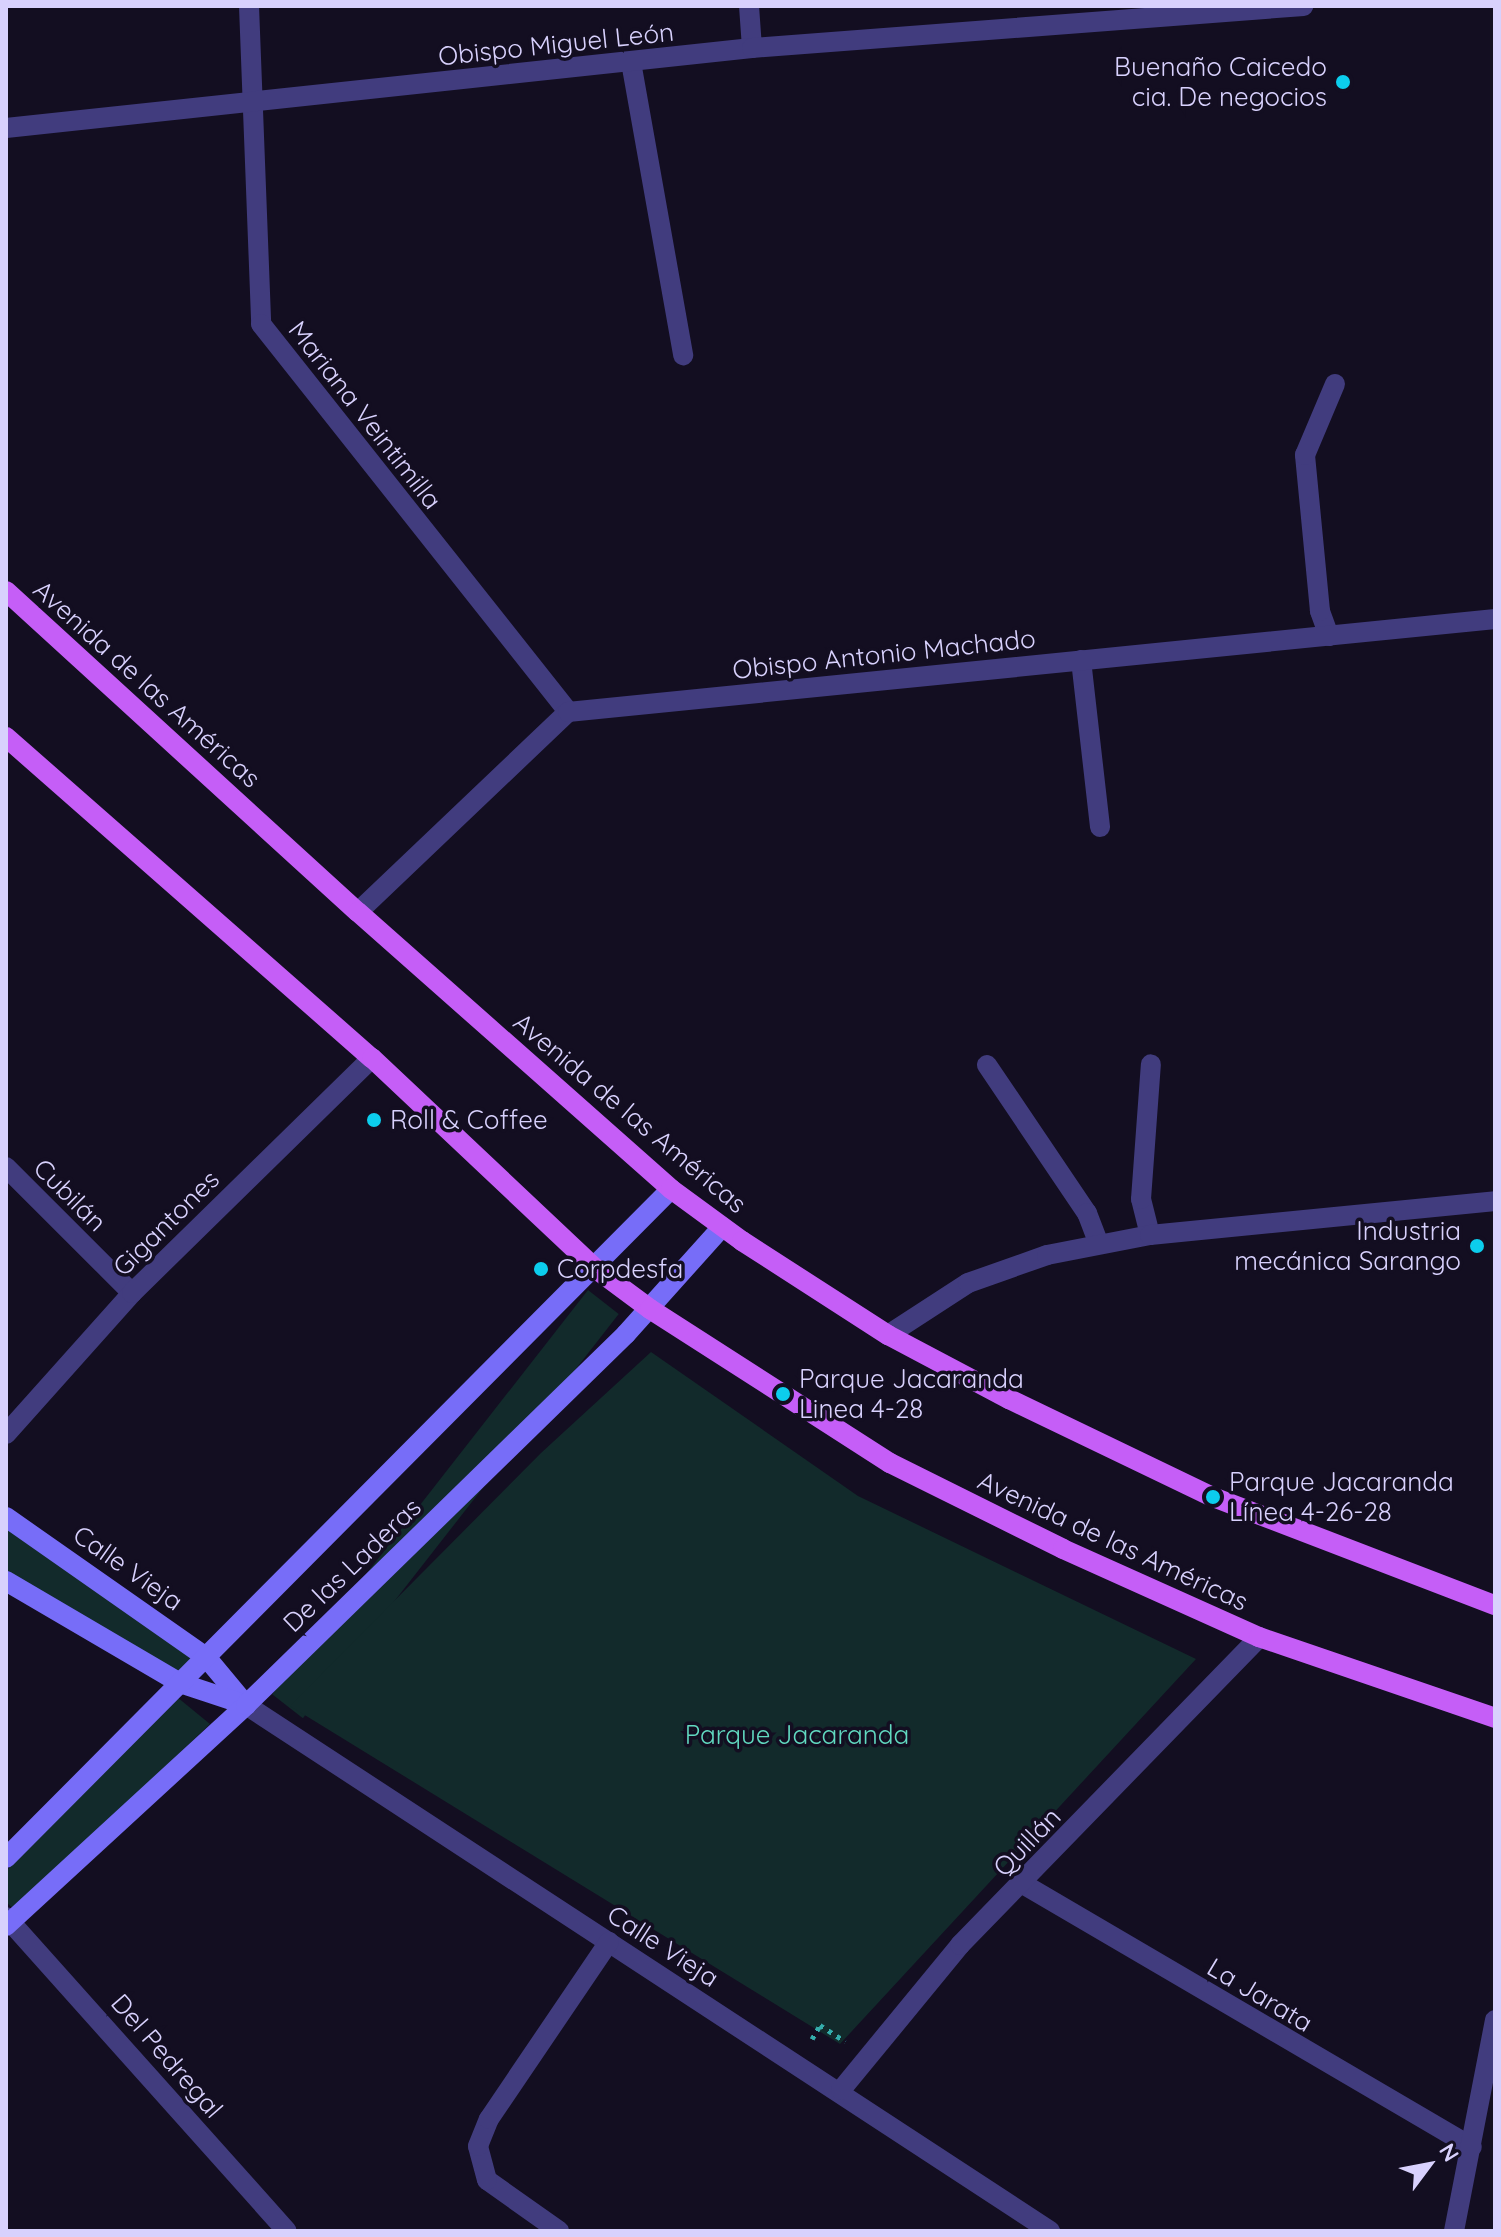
<!DOCTYPE html>
<html>
<head>
<meta charset="utf-8">
<style>
	body { margin:0 }
	#map { position:relative; width:1501px; height:2237px; overflow:hidden; background:#130e21; font-family:Quicksand,sans-serif }
	div>[style] { position:absolute }
	.green>* { inset:0; background:#122a2b; transform-origin:0 0 }
	.path>* { height:5px; margin-top:-2.5px; transform-origin:0; background:repeating-linear-gradient(90deg,#34adab 0 4px,transparent 0 10px) }
	.service>* { height:20px; margin:-10px; padding:0 10px; transform-origin:10px; border-radius:10px; background:#413c7e }
	.minor>* { height:20px; margin:-10px; padding:0 10px; transform-origin:10px; border-radius:10px; background:#413c7e }
	.secondary>* { height:20px; margin:-10px; padding:0 10px; transform-origin:10px; border-radius:10px; background:#776df8 }
	.primary>* { height:20px; margin:-10px; padding:0 10px; transform-origin:10px; border-radius:10px; background:#c55ef7 }
	.dots>* { width:22px; height:22px; translate:-50% -50%; box-sizing:border-box; border:4px solid #130e21; border-radius:50% }
	span { translate:-50% -50%; white-space:nowrap; text-align:center; line-height:1.15; -webkit-text-stroke:7px #130e21; paint-order:stroke }
	.street-label { font-size:26px; color:#d8d1fd }
	.poi-label { font-size:26px; color:#d8d1fd }
	.right { translate:-100% -50%; text-align:right }
	.left { translate:0 -50%; text-align:left }
	.park-label { font-size:26px; color:#61d9c0 }
	.frame { position:absolute; inset:0; border:8px solid #d8d1fd; pointer-events:none }
	.north { position:absolute; left:1389px; top:2125px; width:80px; height:80px; -webkit-text-stroke:6px #130e21; paint-order:stroke; rotate:58deg; font-size:22px; font-weight:700; line-height:32px; text-align:center; color:#d8d1fd }
	.north::after { content:''; display:block; margin:auto; width:28px; height:36px; background:#d8d1fd; clip-path:polygon(50% 0,100% 100%,50% 72%,0 100%) }
</style>
</head>
<body>
<div id="map">
	<div class="green">
		<i style="left:588px;top:1290px;width:39px;height:513px;rotate:38deg"></i>
		<i style="clip-path:polygon(651px 1352px,858px 1496px,1196px 1659px,840px 2044px,290px 1706px,541px 1453px)"></i>
		<i style="clip-path:polygon(6px 1517px,206px 1657px,180px 1683px,6px 1581px)"></i>
		<i style="clip-path:polygon(177px 1697px,210px 1724px,15px 1910px,6px 1902px,6px 1871px)"></i>
	</div>
	<div class="path">
		<i style="left:812px;top:2039px;width:16px;rotate:-60deg"></i>
		<i style="left:820px;top:2025px;width:30px;rotate:33deg"></i>
	</div>
	<div class="service">
		<i style="left:631px;top:62px;width:298px;rotate:79.9deg"></i>
		<i style="left:1329px;top:636px;width:27px;rotate:-110deg"></i>
		<i style="left:1320px;top:611px;width:157px;rotate:-95.5deg"></i>
		<i style="left:1305px;top:455px;width:77px;rotate:-67.1deg"></i>
		<i style="left:1081px;top:660px;width:168px;rotate:83.5deg"></i>
		<i style="left:987px;top:1065px;width:179px;rotate:56deg"></i>
		<i style="left:1087px;top:1213px;width:33px;rotate:69deg"></i>
		<i style="left:1150px;top:1235px;width:37px;rotate:-104deg"></i>
		<i style="left:1141px;top:1199px;width:135px;rotate:-85.8deg"></i>
	</div>
	<div class="minor">
		<i style="left:249px;top:6px;width:318px;rotate:87.8deg"></i>
		<i style="left:261px;top:324px;width:495px;rotate:51.6deg"></i>
		<i style="left:749px;top:6px;width:42px;rotate:85.9deg"></i>
		<i style="left:6px;top:128px;width:750px;rotate:-6.12deg"></i>
		<i style="left:752px;top:48px;width:553px;rotate:-4.36deg"></i>
		<i style="left:358px;top:912px;width:290px;rotate:-43.6deg"></i>
		<i style="left:568px;top:712px;width:932px;rotate:-5.73deg"></i>
		<i style="left:6px;top:1167px;width:178px;rotate:45deg"></i>
		<i style="left:888px;top:1335px;width:95px;rotate:-33deg"></i>
		<i style="left:968px;top:1283px;width:84px;rotate:-19.5deg"></i>
		<i style="left:1047px;top:1255px;width:105px;rotate:-11deg"></i>
		<i style="left:1150px;top:1235px;width:347px;rotate:-5.6deg"></i>
		<i style="left:6px;top:1434px;width:189px;rotate:-48.2deg"></i>
		<i style="left:132px;top:1293px;width:336px;rotate:-44.4deg"></i>
		<i style="left:246px;top:1705px;width:961px;rotate:33.19deg"></i>
		<i style="left:1023px;top:1884px;width:520px;rotate:30.36deg"></i>
		<i style="left:6px;top:1917px;width:421px;rotate:48.2deg"></i>
		<i style="left:841px;top:2090px;width:188px;rotate:-50.6deg"></i>
		<i style="left:960px;top:1945px;width:429px;rotate:-45.8deg"></i>
		<i style="left:559px;top:2231px;width:88px;rotate:-144.7deg"></i>
		<i style="left:487px;top:2180px;width:35px;rotate:-105deg"></i>
		<i style="left:478px;top:2146px;width:29px;rotate:-68deg"></i>
		<i style="left:489px;top:2119px;width:214px;rotate:-55.9deg"></i>
		<i style="left:1454px;top:2231px;width:215px;rotate:-79deg"></i>
	</div>
	<div class="secondary">
		<i style="left:6px;top:1517px;width:244px;rotate:35deg"></i>
		<i style="left:206px;top:1657px;width:62px;rotate:50.2deg"></i>
		<i style="left:6px;top:1581px;width:202px;rotate:30.4deg"></i>
		<i style="left:180px;top:1683px;width:70px;rotate:18.4deg"></i>
		<i style="left:6px;top:1858px;width:943px;rotate:-45.17deg"></i>
		<i style="left:6px;top:1926px;width:326px;rotate:-42.6deg"></i>
		<i style="left:246px;top:1705px;width:531px;rotate:-44.31deg"></i>
		<i style="left:626px;top:1334px;width:144px;rotate:-48.1deg"></i>
	</div>
	<div class="primary">
		<i style="left:6px;top:591px;width:476px;rotate:42.4deg"></i>
		<i style="left:358px;top:912px;width:418px;rotate:41.5deg"></i>
		<i style="left:671px;top:1189px;width:88px;rotate:36.2deg"></i>
		<i style="left:742px;top:1241px;width:174px;rotate:32.8deg"></i>
		<i style="left:888px;top:1335px;width:137px;rotate:27.9deg"></i>
		<i style="left:1009px;top:1399px;width:226px;rotate:25.7deg"></i>
		<i style="left:1213px;top:1497px;width:302px;rotate:21deg"></i>
		<i style="left:6px;top:737px;width:487px;rotate:41.3deg"></i>
		<i style="left:372px;top:1058px;width:308px;rotate:43.3deg"></i>
		<i style="left:596px;top:1269px;width:67px;rotate:36.5deg"></i>
		<i style="left:650px;top:1309px;width:285px;rotate:32.7deg"></i>
		<i style="left:890px;top:1463px;width:193px;rotate:26.4deg"></i>
		<i style="left:1063px;top:1549px;width:215px;rotate:24.2deg"></i>
		<i style="left:1259px;top:1637px;width:250px;rotate:18.9deg"></i>
	</div>
	<div class="dots">
		<i style="left:1343px;top:82px;background:#0ccded"></i>
		<i style="left:374px;top:1120px;background:#0ccded"></i>
		<i style="left:1477px;top:1246px;background:#0ccded"></i>
		<i style="left:541px;top:1269px;background:#0ccded"></i>
		<i style="left:783px;top:1394px;background:#0ccded"></i>
		<i style="left:1213px;top:1497px;background:#0ccded"></i>
	</div>
	<div class="street-label">
		<span style="left:556px;top:44px;rotate:-6deg">Obispo Miguel León</span>
		<span style="left:365px;top:415px;rotate:52deg">Mariana Veintimilla</span>
		<span style="left:884px;top:654px;rotate:-6deg">Obispo Antonio Machado</span>
		<span style="left:147px;top:684px;rotate:42deg">Avenida de las Américas</span>
		<span style="left:630px;top:1113px;rotate:40deg">Avenida de las Américas</span>
		<span style="left:70px;top:1195px;rotate:45deg">Cubilán</span>
		<span style="left:166px;top:1223px;rotate:-45deg">Gigantones</span>
		<span style="left:1113px;top:1541px;rotate:25deg">Avenida de las Américas</span>
		<span style="left:352px;top:1565px;rotate:-44deg">De las Laderas</span>
		<span style="left:128px;top:1568px;rotate:35deg">Calle Vieja</span>
		<span style="left:1027px;top:1842px;rotate:-46deg">Quillán</span>
		<span style="left:663px;top:1946px;rotate:33deg">Calle Vieja</span>
		<span style="left:1260px;top:1995px;rotate:31deg">La Jarata</span>
		<span style="left:167px;top:2056px;rotate:49deg">Del Pedregal</span>
	</div>
	<div class="poi-label">
		<span class="right" style="left:1327px;top:82px">Buenaño Caicedo<br>cia. De negocios</span>
		<span class="left" style="left:390px;top:1120px">Roll &amp; Coffee</span>
		<span class="right" style="left:1461px;top:1246px">Industria<br>mecánica Sarango</span>
		<span class="left" style="left:557px;top:1269px">Corpdesfa</span>
		<span class="left" style="left:799px;top:1394px">Parque Jacaranda<br>Linea 4-28</span>
		<span class="left" style="left:1229px;top:1497px">Parque Jacaranda<br>Línea 4-26-28</span>
	</div>
	<div class="park-label">
		<span style="left:797px;top:1735px">Parque Jacaranda</span>
	</div>
	<div class="frame"></div>
	<div class="north">N</div>
</div>
</body>
</html>
